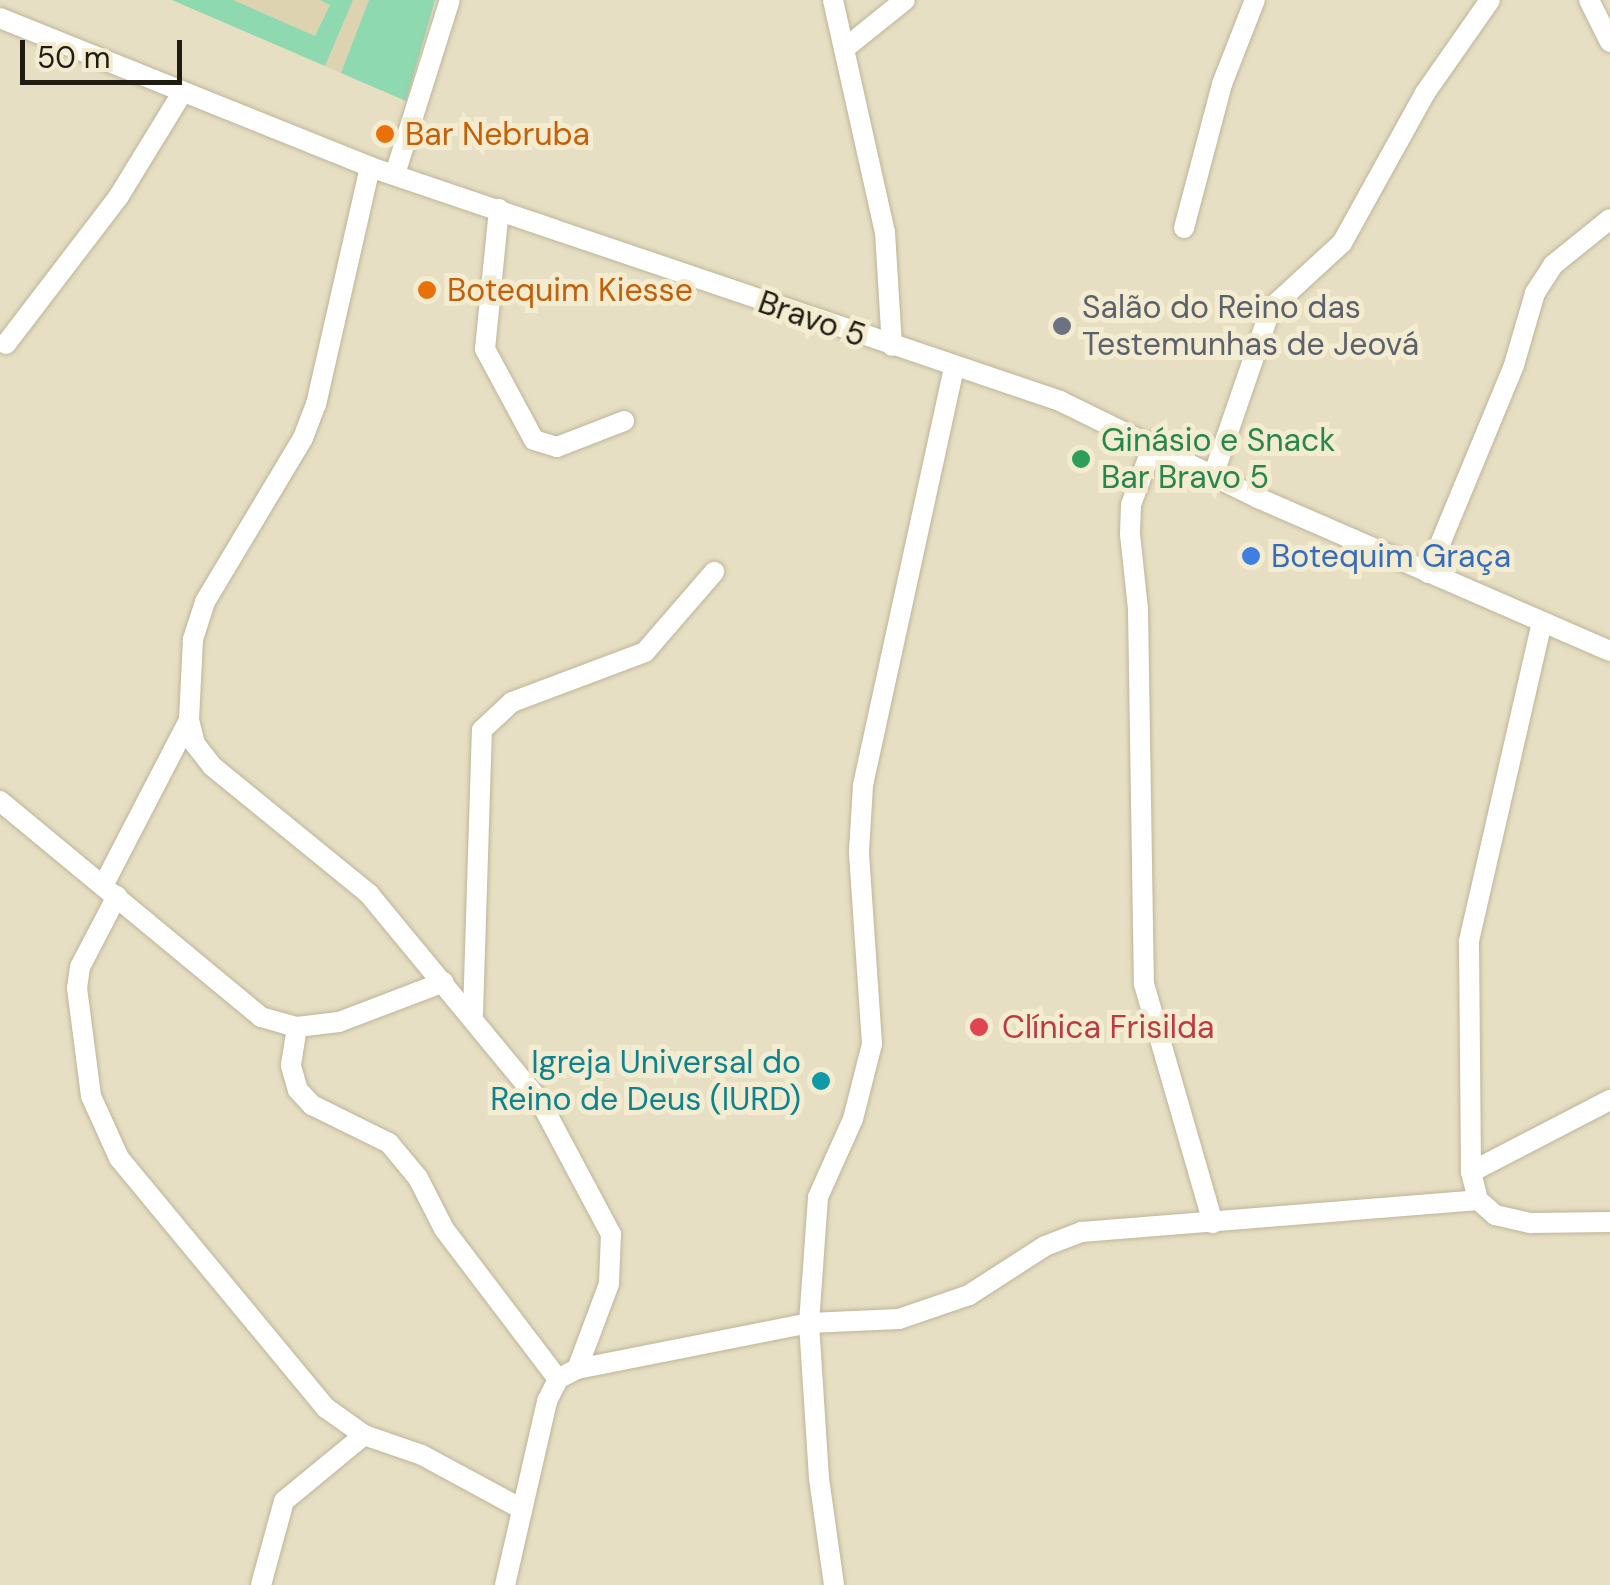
<!DOCTYPE html>
<html>
<head>
<meta charset="utf-8">
<style>
	body { margin:0 }
	#map { position:relative; width:1610px; height:1585px; overflow:hidden; background:#e7dfc3; font-family:"DM Sans",sans-serif }
	div>[style] { position:absolute }
	.built>* { inset:0; background:#ddd3b1 }
	.green>* { inset:0; background:#8fd9b0 }
	.roads { filter:drop-shadow(0 0 2px #bdb59a) drop-shadow(0 0 2px #bdb59a) }
	.minor>* { height:20px; margin:-10px; padding:0 10px; transform-origin:10px; border-radius:10px; background:#fff }
	.dots>* { width:28px; height:28px; translate:-50% -50%; box-sizing:border-box; border:5px solid #f4ecd0; border-radius:50% }
	span { translate:-50% -50%; white-space:nowrap; text-align:center; line-height:1.15; -webkit-text-stroke:10px #f4ecd0; paint-order:stroke }
	.food-label { font-size:32px; color:#c56008 }
	.left { translate:0 -50%; text-align:left }
	.worship-label { font-size:32px; color:#5b616d }
	.street-label { font-size:32px; color:#1f1c12 }
	.leisure-label { font-size:32px; color:#27864d }
	.shop-label { font-size:32px; color:#366cbe }
	.health-label { font-size:32px; color:#be3a42 }
	.culture-label { font-size:32px; color:#0d838f }
	.right { translate:-100% -50%; text-align:right }
	.scale { position:absolute; left:20px; top:40px; width:162px; height:45px; box-sizing:border-box; border:5px solid #1f1c12; border-top:0; padding-left:12px; font-size:30px; line-height:35px; white-space:nowrap; color:#1f1c12; -webkit-text-stroke:8px #f4ecd0; paint-order:stroke }
</style>
</head>
<body>
<div id="map">
	<div class="built">
		<i style="clip-path:polygon(172px 0,435px 0,406px 101px)"></i>
	</div>
	<div class="green">
		<i style="clip-path:polygon(172px 0,233px 0,315px 36px,330px 5px,320px 0,353px 0,325px 66px)"></i>
		<i style="clip-path:polygon(369px 0,435px 0,406px 101px,341px 73px)"></i>
	</div>
	<div class="roads">
		<div class="minor">
			<i style="left:833px;top:0;width:238px;rotate:77.4deg"></i>
			<i style="left:885px;top:232px;width:114px;rotate:86.5deg"></i>
			<i style="left:1589px;top:0;width:47px;rotate:63.4deg"></i>
			<i style="left:0;top:18px;width:399px;rotate:21.9deg"></i>
			<i style="left:370px;top:167px;width:729px;rotate:18.73deg"></i>
			<i style="left:1060px;top:401px;width:220px;rotate:26.1deg"></i>
			<i style="left:1258px;top:498px;width:384px;rotate:23.5deg"></i>
			<i style="left:844px;top:49px;width:78px;rotate:-38.8deg"></i>
			<i style="left:370px;top:167px;width:243px;rotate:102.8deg"></i>
			<i style="left:316px;top:404px;width:36px;rotate:111deg"></i>
			<i style="left:303px;top:438px;width:191px;rotate:120.9deg"></i>
			<i style="left:205px;top:602px;width:40px;rotate:108deg"></i>
			<i style="left:193px;top:640px;width:80px;rotate:92.9deg"></i>
			<i style="left:189px;top:720px;width:25px;rotate:76deg"></i>
			<i style="left:195px;top:744px;width:28px;rotate:52deg"></i>
			<i style="left:212px;top:766px;width:203px;rotate:39.2deg"></i>
			<i style="left:369px;top:894px;width:271px;rotate:50.5deg"></i>
			<i style="left:541px;top:1103px;width:149px;rotate:61.9deg"></i>
			<i style="left:611px;top:1234px;width:50px;rotate:92.3deg"></i>
			<i style="left:609px;top:1284px;width:91px;rotate:110.6deg"></i>
			<i style="left:395px;top:174px;width:182px;rotate:-72.5deg"></i>
			<i style="left:499px;top:209px;width:141px;rotate:95.7deg"></i>
			<i style="left:485px;top:349px;width:103px;rotate:61.7deg"></i>
			<i style="left:534px;top:440px;width:24px;rotate:17deg"></i>
			<i style="left:557px;top:447px;width:72px;rotate:-21.2deg"></i>
			<i style="left:1184px;top:228px;width:149px;rotate:-75.2deg"></i>
			<i style="left:1222px;top:84px;width:90px;rotate:-68.6deg"></i>
			<i style="left:6px;top:344px;width:186px;rotate:-52.6deg"></i>
			<i style="left:119px;top:196px;width:121px;rotate:-58.5deg"></i>
			<i style="left:1154px;top:442px;width:67px;rotate:110.1deg"></i>
			<i style="left:1131px;top:505px;width:29px;rotate:92deg"></i>
			<i style="left:1130px;top:534px;width:75px;rotate:83.9deg"></i>
			<i style="left:1138px;top:609px;width:375px;rotate:89.1deg"></i>
			<i style="left:1144px;top:984px;width:249px;rotate:73.9deg"></i>
			<i style="left:1213px;top:476px;width:178px;rotate:-71deg"></i>
			<i style="left:1271px;top:308px;width:96px;rotate:-42.5deg"></i>
			<i style="left:1342px;top:243px;width:171px;rotate:-61deg"></i>
			<i style="left:1425px;top:93px;width:113px;rotate:-55deg"></i>
			<i style="left:1428px;top:573px;width:225px;rotate:-67.5deg"></i>
			<i style="left:1514px;top:365px;width:75px;rotate:-73.7deg"></i>
			<i style="left:1535px;top:293px;width:33px;rotate:-57deg"></i>
			<i style="left:1553px;top:265px;width:73px;rotate:-38.9deg"></i>
			<i style="left:1542px;top:622px;width:328px;rotate:102.9deg"></i>
			<i style="left:1469px;top:942px;width:230px;rotate:89.5deg"></i>
			<i style="left:1471px;top:1172px;width:29px;rotate:76deg"></i>
			<i style="left:1478px;top:1200px;width:23px;rotate:41deg"></i>
			<i style="left:1495px;top:1215px;width:37px;rotate:13deg"></i>
			<i style="left:1531px;top:1223px;width:79px;rotate:-0.7deg"></i>
			<i style="left:0;top:801px;width:339px;rotate:39.6deg"></i>
			<i style="left:261px;top:1017px;width:37px;rotate:16deg"></i>
			<i style="left:297px;top:1027px;width:42px;rotate:-6.8deg"></i>
			<i style="left:339px;top:1022px;width:112px;rotate:-20.9deg"></i>
			<i style="left:104px;top:884px;width:185px;rotate:-62.6deg"></i>
			<i style="left:117px;top:896px;width:80px;rotate:117.5deg"></i>
			<i style="left:80px;top:967px;width:21px;rotate:98deg"></i>
			<i style="left:77px;top:988px;width:109px;rotate:82.6deg"></i>
			<i style="left:91px;top:1096px;width:68px;rotate:65.7deg"></i>
			<i style="left:119px;top:1158px;width:325px;rotate:50.4deg"></i>
			<i style="left:326px;top:1408px;width:47px;rotate:35.4deg"></i>
			<i style="left:364px;top:1435px;width:61px;rotate:19deg"></i>
			<i style="left:422px;top:1455px;width:109px;rotate:28.4deg"></i>
			<i style="left:473px;top:1014px;width:284px;rotate:-88.2deg"></i>
			<i style="left:482px;top:730px;width:41px;rotate:-43deg"></i>
			<i style="left:512px;top:702px;width:142px;rotate:-20.6deg"></i>
			<i style="left:645px;top:652px;width:106px;rotate:-49.2deg"></i>
			<i style="left:297px;top:1027px;width:39px;rotate:99deg"></i>
			<i style="left:291px;top:1066px;width:25px;rotate:74deg"></i>
			<i style="left:298px;top:1090px;width:21px;rotate:47deg"></i>
			<i style="left:312px;top:1105px;width:86px;rotate:26.3deg"></i>
			<i style="left:389px;top:1143px;width:45px;rotate:50.4deg"></i>
			<i style="left:418px;top:1178px;width:57px;rotate:63deg"></i>
			<i style="left:444px;top:1229px;width:188px;rotate:52.8deg"></i>
			<i style="left:1471px;top:1172px;width:157px;rotate:-27.4deg"></i>
			<i style="left:261px;top:1585px;width:87px;rotate:-74.7deg"></i>
			<i style="left:284px;top:1501px;width:104px;rotate:-39.5deg"></i>
			<i style="left:505px;top:1585px;width:189px;rotate:-77.1deg"></i>
			<i style="left:547px;top:1401px;width:25px;rotate:-63deg"></i>
			<i style="left:558px;top:1379px;width:21px;rotate:-28deg"></i>
			<i style="left:577px;top:1369px;width:237px;rotate:-11.2deg"></i>
			<i style="left:809px;top:1323px;width:90px;rotate:-2.5deg"></i>
			<i style="left:899px;top:1319px;width:74px;rotate:-18.9deg"></i>
			<i style="left:969px;top:1295px;width:90px;rotate:-32.8deg"></i>
			<i style="left:1045px;top:1246px;width:40px;rotate:-21deg"></i>
			<i style="left:1082px;top:1232px;width:397px;rotate:-4.6deg"></i>
			<i style="left:834px;top:1585px;width:108px;rotate:-98deg"></i>
			<i style="left:819px;top:1478px;width:155px;rotate:-93.7deg"></i>
			<i style="left:809px;top:1323px;width:126px;rotate:-85.9deg"></i>
			<i style="left:818px;top:1197px;width:85px;rotate:-65.8deg"></i>
			<i style="left:853px;top:1119px;width:77px;rotate:-75.8deg"></i>
			<i style="left:872px;top:1044px;width:193px;rotate:-93.9deg"></i>
			<i style="left:859px;top:851px;width:66px;rotate:-86.5deg"></i>
			<i style="left:863px;top:785px;width:428px;rotate:-77.7deg"></i>
		</div>
	</div>
	<div class="dots">
		<i style="left:385px;top:134px;background:#e8710a"></i>
		<i style="left:427px;top:290px;background:#e8710a"></i>
		<i style="left:1062px;top:326px;background:#6b7280"></i>
		<i style="left:1081px;top:459px;background:#2e9e5b"></i>
		<i style="left:1251px;top:556px;background:#3f7fe0"></i>
		<i style="left:979px;top:1027px;background:#e0444e"></i>
		<i style="left:821px;top:1081px;background:#0f9aa8"></i>
	</div>
	<div class="food-label">
		<span class="left" style="left:405px;top:134px">Bar Nebruba</span>
		<span class="left" style="left:447px;top:290px">Botequim Kiesse</span>
	</div>
	<div class="worship-label">
		<span class="left" style="left:1082px;top:326px">Salão do Reino das<br>Testemunhas de Jeová</span>
	</div>
	<div class="street-label">
		<span style="left:812px;top:319px;rotate:19deg">Bravo 5</span>
	</div>
	<div class="leisure-label">
		<span class="left" style="left:1101px;top:459px">Ginásio e Snack<br>Bar Bravo 5</span>
	</div>
	<div class="shop-label">
		<span class="left" style="left:1271px;top:556px">Botequim Graça</span>
	</div>
	<div class="health-label">
		<span class="left" style="left:1002px;top:1027px">Clínica Frisilda</span>
	</div>
	<div class="culture-label">
		<span class="right" style="left:801px;top:1081px">Igreja Universal do<br>Reino de Deus (IURD)</span>
	</div>
	<div class="scale">50 m</div>
</div>
</body>
</html>
